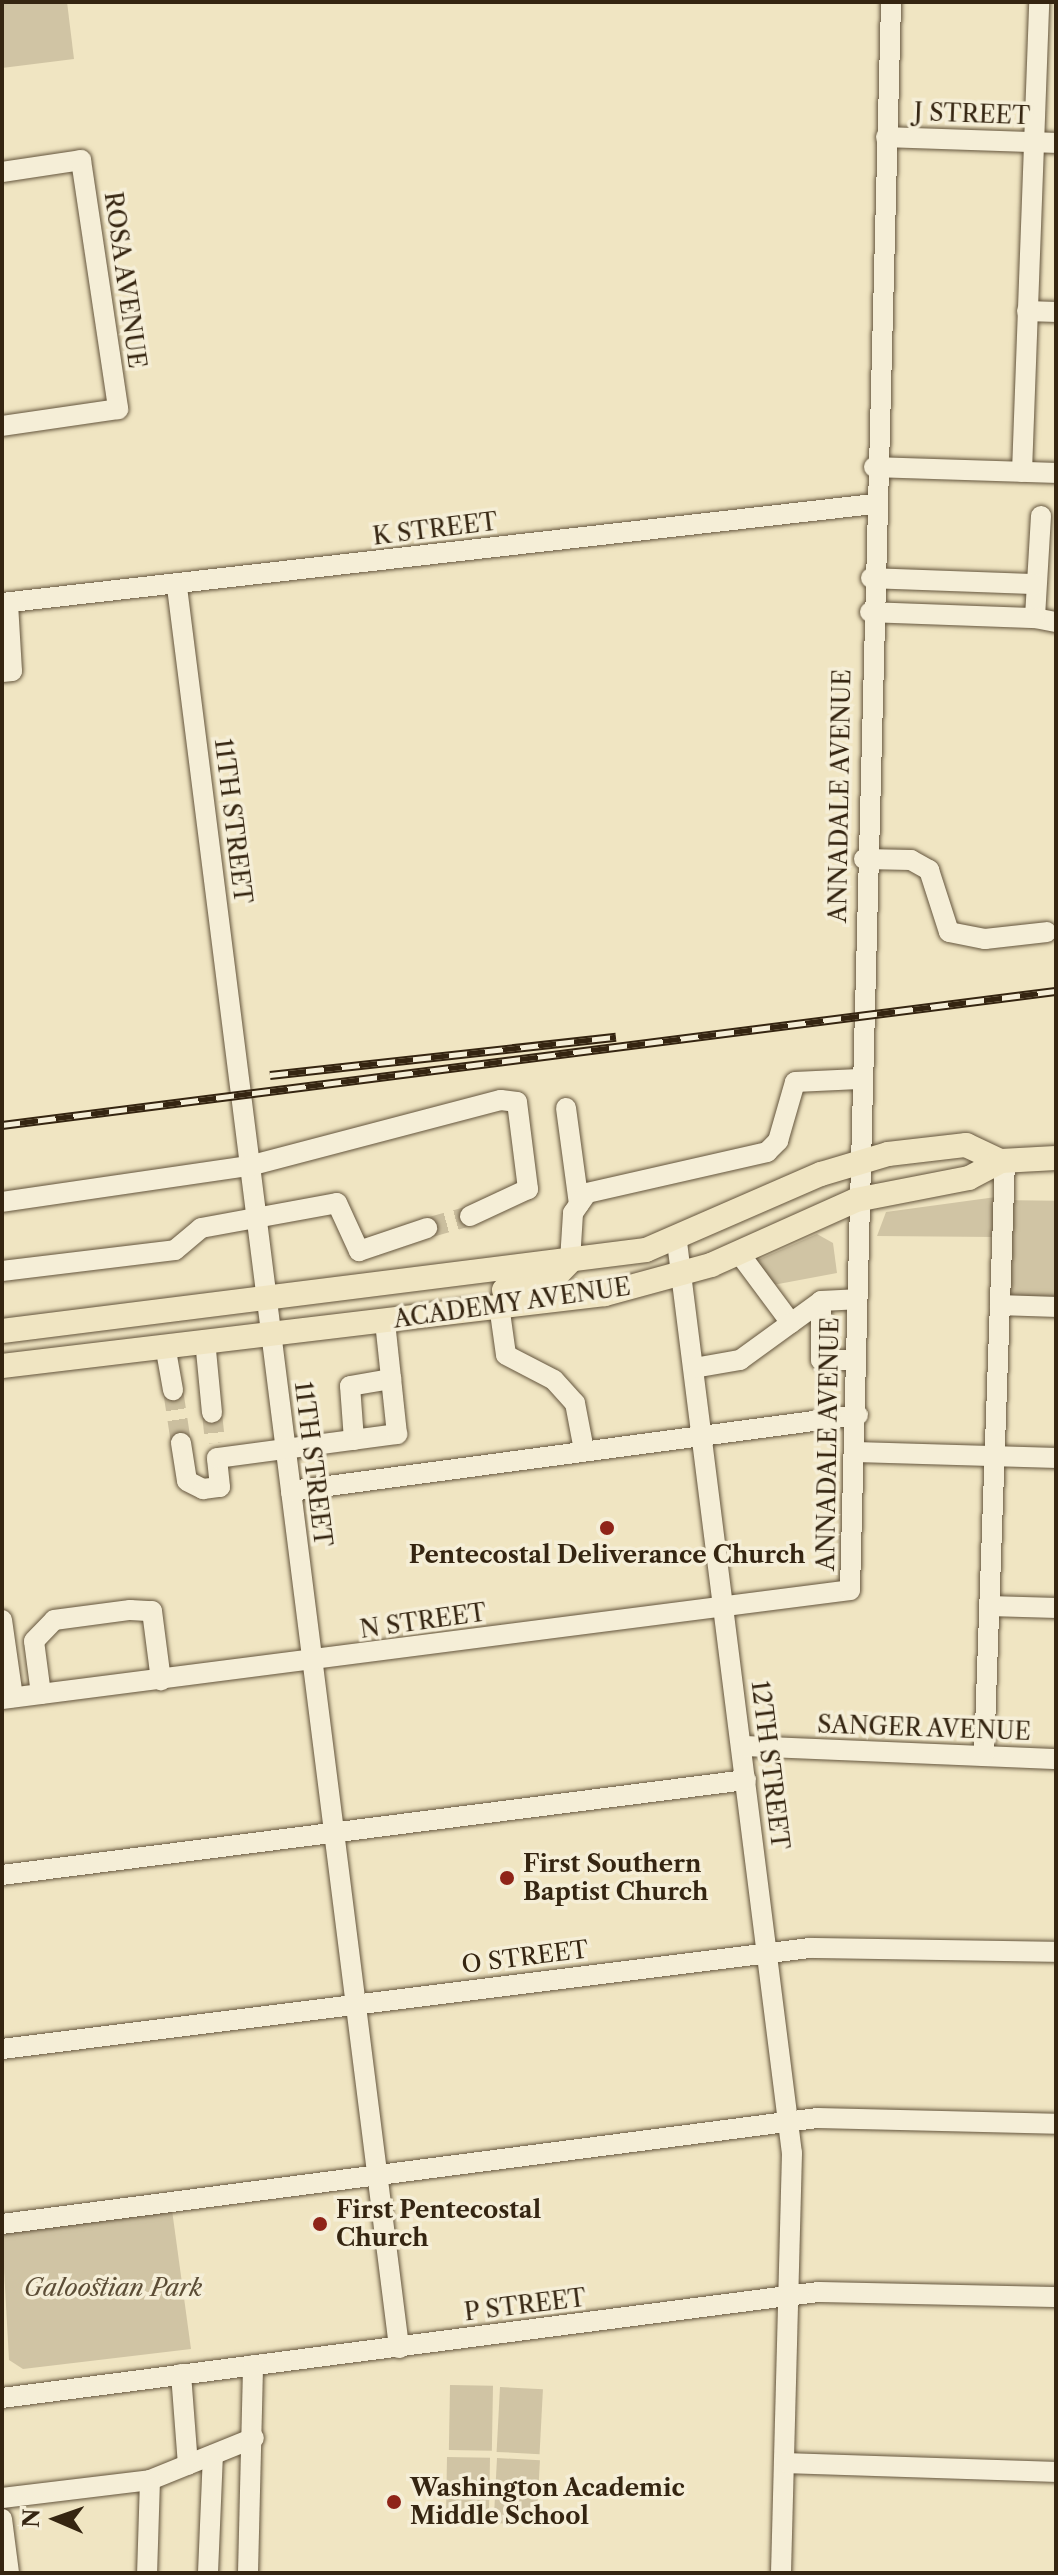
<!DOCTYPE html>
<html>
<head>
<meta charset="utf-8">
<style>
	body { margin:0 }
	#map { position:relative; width:1058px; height:2575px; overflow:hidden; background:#f0e5c2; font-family:"Libre Caslon Text",serif }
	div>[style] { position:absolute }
	.green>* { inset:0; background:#d0c4a4; transform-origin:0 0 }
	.minor-tunnel>* { height:20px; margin-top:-10px; transform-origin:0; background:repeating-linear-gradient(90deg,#cbbf9f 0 20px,transparent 0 30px) }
	.roads { filter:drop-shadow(0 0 2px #64553d) drop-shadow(0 0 2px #64553d) }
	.minor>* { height:20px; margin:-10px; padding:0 10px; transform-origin:10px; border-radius:10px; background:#f5eed7 }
	.major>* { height:24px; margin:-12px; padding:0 12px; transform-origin:12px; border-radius:12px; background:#f0e5c2 }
	.rail>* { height:9px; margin-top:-4.5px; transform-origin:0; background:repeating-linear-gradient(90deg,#f5eed7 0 18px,#352511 0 36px); box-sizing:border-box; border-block:2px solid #352511 }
	.dots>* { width:22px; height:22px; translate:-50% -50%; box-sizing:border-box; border:4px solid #f5eed7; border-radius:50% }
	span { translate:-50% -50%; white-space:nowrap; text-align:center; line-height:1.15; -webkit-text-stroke:7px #f5eed7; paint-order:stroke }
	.street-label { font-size:24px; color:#352511 }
	.poi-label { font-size:24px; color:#352511; font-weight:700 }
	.left { translate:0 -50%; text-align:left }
	.park-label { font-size:24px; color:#5c4d36; font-style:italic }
	.frame { position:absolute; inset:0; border:4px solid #352511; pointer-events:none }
	.north { position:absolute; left:16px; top:2479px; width:80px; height:80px; -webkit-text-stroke:6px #f5eed7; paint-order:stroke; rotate:272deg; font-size:22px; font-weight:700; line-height:32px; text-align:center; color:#352511 }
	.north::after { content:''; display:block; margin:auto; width:28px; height:36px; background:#352511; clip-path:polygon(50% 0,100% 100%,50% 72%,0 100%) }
</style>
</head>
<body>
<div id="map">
	<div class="green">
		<i style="clip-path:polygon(2px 2px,67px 2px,74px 59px,2px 68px)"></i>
		<i style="clip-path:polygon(996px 1197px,994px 1237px,877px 1236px,886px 1212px)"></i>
		<i style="left:1008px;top:1200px;width:48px;height:100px;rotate:1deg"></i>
		<i style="clip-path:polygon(817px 1234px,833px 1243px,837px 1273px,773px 1285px,756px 1261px)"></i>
		<i style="clip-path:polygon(172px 2210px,191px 2349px,23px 2369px,9px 2360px,2px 2233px)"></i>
		<i style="left:450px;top:2385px;width:43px;height:65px;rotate:1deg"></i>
		<i style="left:500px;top:2387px;width:43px;height:65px;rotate:3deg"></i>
		<i style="left:447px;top:2457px;width:43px;height:65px;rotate:1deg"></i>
		<i style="left:497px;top:2458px;width:43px;height:65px;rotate:3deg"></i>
	</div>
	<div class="minor-tunnel">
		<i style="left:427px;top:1228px;width:45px;rotate:-15.6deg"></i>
		<i style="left:173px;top:1390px;width:54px;rotate:81.4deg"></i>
		<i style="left:212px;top:1413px;width:30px;rotate:84deg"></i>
	</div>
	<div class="roads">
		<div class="minor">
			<i style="left:886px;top:137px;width:170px;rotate:2deg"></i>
			<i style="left:2px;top:172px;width:80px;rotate:-8.6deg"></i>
			<i style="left:81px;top:160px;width:252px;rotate:81.5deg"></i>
			<i style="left:118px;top:409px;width:117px;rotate:171.7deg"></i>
			<i style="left:1027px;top:311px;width:29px;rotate:2deg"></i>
			<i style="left:874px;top:467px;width:182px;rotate:1.9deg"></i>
			<i style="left:1022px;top:472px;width:470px;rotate:-87.9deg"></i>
			<i style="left:1041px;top:516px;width:102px;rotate:93.4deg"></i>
			<i style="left:1035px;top:618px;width:21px;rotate:11deg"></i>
			<i style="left:871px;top:578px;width:165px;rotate:2.1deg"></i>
			<i style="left:177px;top:587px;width:1775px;rotate:82.81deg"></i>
			<i style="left:2px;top:603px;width:877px;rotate:-6.48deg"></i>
			<i style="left:870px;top:612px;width:165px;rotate:2.1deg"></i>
			<i style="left:2px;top:672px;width:10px;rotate:-6deg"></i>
			<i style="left:12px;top:671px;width:68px;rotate:-93.4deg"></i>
			<i style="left:864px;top:859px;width:47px;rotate:1.2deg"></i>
			<i style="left:911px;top:860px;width:21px;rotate:29deg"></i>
			<i style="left:929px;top:870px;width:65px;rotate:72.1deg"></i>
			<i style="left:949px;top:932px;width:37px;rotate:11deg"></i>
			<i style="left:985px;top:939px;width:62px;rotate:-6.4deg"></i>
			<i style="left:566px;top:1108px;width:97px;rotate:82.3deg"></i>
			<i style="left:2px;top:1202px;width:250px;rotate:-8.3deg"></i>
			<i style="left:249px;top:1166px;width:260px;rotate:-14.7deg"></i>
			<i style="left:501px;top:1100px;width:16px;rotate:7deg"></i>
			<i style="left:517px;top:1102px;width:88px;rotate:82.8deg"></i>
			<i style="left:528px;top:1189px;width:64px;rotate:155deg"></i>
			<i style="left:677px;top:1242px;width:918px;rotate:82.81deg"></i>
			<i style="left:792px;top:2153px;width:420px;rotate:91.5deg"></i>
			<i style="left:739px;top:1253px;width:87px;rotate:53.4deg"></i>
			<i style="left:791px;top:1323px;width:37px;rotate:-36deg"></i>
			<i style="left:821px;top:1301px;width:35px;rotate:-3deg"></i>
			<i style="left:570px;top:1261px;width:48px;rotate:-86.4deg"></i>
			<i style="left:573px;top:1213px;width:24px;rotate:-55deg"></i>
			<i style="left:587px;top:1193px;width:185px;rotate:-12.8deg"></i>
			<i style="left:767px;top:1152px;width:16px;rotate:-45deg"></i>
			<i style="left:778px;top:1141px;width:61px;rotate:-73.9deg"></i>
			<i style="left:795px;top:1082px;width:64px;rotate:-2.7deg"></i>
			<i style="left:2px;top:1271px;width:174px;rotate:-6.9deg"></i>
			<i style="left:175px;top:1250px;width:34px;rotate:-40deg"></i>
			<i style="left:201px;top:1228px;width:138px;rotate:-10.4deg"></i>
			<i style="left:337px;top:1203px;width:53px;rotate:65.4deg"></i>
			<i style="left:359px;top:1251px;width:72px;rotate:-18.7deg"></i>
			<i style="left:821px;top:1301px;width:59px;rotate:90deg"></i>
			<i style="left:821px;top:1360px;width:34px"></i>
			<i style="left:499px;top:1305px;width:50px;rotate:82deg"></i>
			<i style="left:506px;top:1355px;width:54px;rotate:27.5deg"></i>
			<i style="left:554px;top:1380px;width:31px;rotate:48deg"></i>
			<i style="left:575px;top:1403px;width:48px;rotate:79.2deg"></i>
			<i style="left:1000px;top:1305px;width:56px;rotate:2deg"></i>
			<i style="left:205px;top:1340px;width:73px;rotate:84.5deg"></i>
			<i style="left:165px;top:1345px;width:46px;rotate:79.9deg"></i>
			<i style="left:694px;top:1368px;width:47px;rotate:-9.9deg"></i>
			<i style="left:740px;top:1360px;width:63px;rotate:-36deg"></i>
			<i style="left:354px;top:1440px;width:54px;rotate:-94.2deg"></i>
			<i style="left:350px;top:1386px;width:42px;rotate:-9.7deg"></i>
			<i style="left:181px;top:1443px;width:38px;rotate:81deg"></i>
			<i style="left:187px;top:1481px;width:18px;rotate:27deg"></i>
			<i style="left:203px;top:1489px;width:17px;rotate:-7deg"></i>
			<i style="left:220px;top:1487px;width:29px;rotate:-96deg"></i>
			<i style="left:217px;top:1458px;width:182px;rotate:-7.6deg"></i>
			<i style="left:397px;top:1434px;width:114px;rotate:-96.1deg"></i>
			<i style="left:857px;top:1452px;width:199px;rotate:1.7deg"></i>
			<i style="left:291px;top:1491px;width:572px;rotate:-7.63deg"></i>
			<i style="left:990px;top:1606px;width:66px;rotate:1.7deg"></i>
			<i style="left:2px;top:1620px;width:78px;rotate:81.9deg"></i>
			<i style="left:41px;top:1694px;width:53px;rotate:-97.5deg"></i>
			<i style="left:34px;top:1641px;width:29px;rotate:-46deg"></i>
			<i style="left:54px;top:1620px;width:77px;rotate:-7.5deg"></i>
			<i style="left:130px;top:1610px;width:22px;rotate:3deg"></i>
			<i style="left:152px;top:1611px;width:70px;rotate:82.6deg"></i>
			<i style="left:2px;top:1699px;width:855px;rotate:-7.32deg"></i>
			<i style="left:850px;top:1590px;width:1589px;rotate:-88.52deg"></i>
			<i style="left:742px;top:1746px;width:314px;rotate:2.4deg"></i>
			<i style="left:984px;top:1756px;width:596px;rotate:-87.98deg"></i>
			<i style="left:2px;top:1875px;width:750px;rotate:-7.28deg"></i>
			<i style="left:2px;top:2049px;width:814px;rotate:-7.13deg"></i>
			<i style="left:810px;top:1948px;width:246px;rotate:0.9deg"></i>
			<i style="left:2px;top:2224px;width:822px;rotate:-7.41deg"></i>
			<i style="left:817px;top:2118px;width:239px;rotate:1.4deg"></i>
			<i style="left:181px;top:2374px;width:91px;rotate:85.6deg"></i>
			<i style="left:2px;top:2398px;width:823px;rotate:-7.4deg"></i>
			<i style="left:818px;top:2292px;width:238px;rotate:1.2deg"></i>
			<i style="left:786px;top:2463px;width:270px;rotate:1.9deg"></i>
			<i style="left:150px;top:2480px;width:112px;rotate:-22deg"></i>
			<i style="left:2px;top:2498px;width:149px;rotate:-6.9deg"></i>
			<i style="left:150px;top:2480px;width:93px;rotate:91.8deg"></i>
			<i style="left:2px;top:2519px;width:54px;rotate:82.6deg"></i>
			<i style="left:208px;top:2573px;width:118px;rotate:-87.6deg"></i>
			<i style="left:248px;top:2573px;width:208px;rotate:-88.6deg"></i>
		</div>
		<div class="major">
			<i style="left:504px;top:1290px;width:48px;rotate:-10.8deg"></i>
			<i style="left:551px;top:1281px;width:28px;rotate:-46deg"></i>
			<i style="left:2px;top:1331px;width:649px;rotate:-7.17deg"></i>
			<i style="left:646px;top:1250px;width:191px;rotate:-23.5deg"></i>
			<i style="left:821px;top:1174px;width:70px;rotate:-16.6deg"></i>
			<i style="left:888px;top:1154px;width:79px;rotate:-6.6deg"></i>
			<i style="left:966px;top:1145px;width:38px;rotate:25deg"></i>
			<i style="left:2px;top:1366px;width:607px;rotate:-6.81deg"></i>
			<i style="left:605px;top:1294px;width:110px;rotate:-15.3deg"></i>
			<i style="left:711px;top:1265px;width:159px;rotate:-24.1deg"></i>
			<i style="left:856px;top:1200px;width:115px;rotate:-11deg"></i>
			<i style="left:969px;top:1178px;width:36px;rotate:-28deg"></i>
			<i style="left:1001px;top:1161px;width:55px;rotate:-3.1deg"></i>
		</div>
	</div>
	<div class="rail">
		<i style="left:270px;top:1075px;width:348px;rotate:-6.3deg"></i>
		<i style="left:2px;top:1125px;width:1062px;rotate:-7.25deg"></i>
	</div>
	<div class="dots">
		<i style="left:607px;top:1528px;background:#8f2418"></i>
		<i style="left:507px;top:1878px;background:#8f2418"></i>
		<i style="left:320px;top:2224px;background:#8f2418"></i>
		<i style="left:394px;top:2502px;background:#8f2418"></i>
	</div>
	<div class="street-label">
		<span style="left:972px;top:114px;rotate:2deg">J STREET</span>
		<span style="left:125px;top:280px;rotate:82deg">ROSA AVENUE</span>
		<span style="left:435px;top:529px;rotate:-7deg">K STREET</span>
		<span style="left:840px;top:796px;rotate:-89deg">ANNADALE AVENUE</span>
		<span style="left:233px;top:821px;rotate:83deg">11TH STREET</span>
		<span style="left:512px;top:1303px;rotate:-8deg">ACADEMY AVENUE</span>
		<span style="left:828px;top:1444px;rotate:-89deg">ANNADALE AVENUE</span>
		<span style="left:313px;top:1464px;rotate:83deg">11TH STREET</span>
		<span style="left:423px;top:1621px;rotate:-8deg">N STREET</span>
		<span style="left:924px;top:1728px;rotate:2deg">SANGER AVENUE</span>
		<span style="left:770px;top:1765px;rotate:83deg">12TH STREET</span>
		<span style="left:525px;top:1957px;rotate:-7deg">O STREET</span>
		<span style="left:525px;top:2305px;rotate:-7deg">P STREET</span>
	</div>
	<div class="poi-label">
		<span style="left:607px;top:1555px">Pentecostal Deliverance Church</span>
		<span class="left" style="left:523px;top:1878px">First Southern<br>Baptist Church</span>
		<span class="left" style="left:336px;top:2224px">First Pentecostal<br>Church</span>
		<span class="left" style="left:410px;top:2502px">Washington Academic<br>Middle School</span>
	</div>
	<div class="park-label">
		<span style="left:113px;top:2288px">Galoostian Park</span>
	</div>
	<div class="frame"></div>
	<div class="north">N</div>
</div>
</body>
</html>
